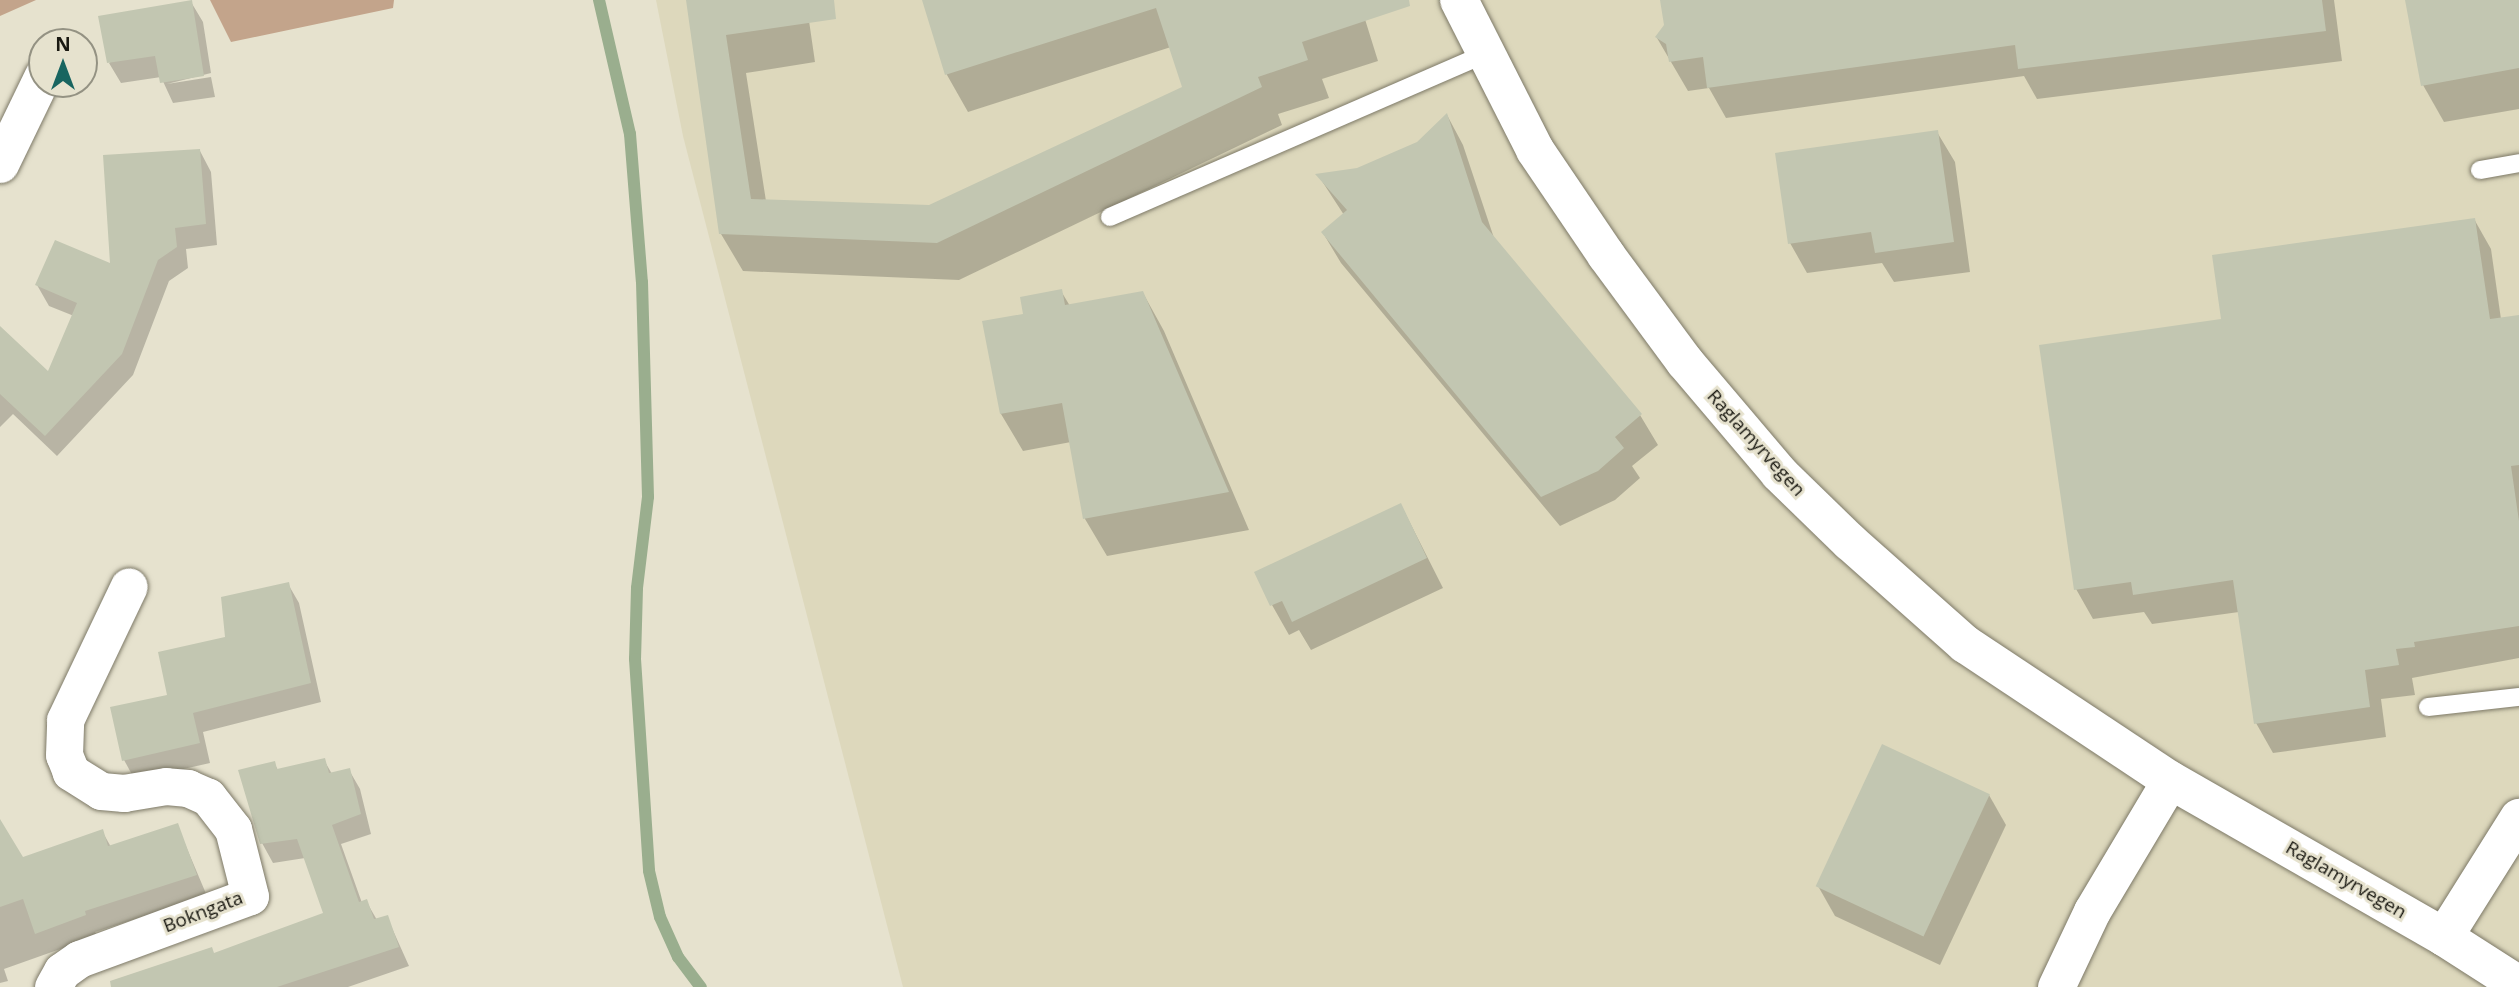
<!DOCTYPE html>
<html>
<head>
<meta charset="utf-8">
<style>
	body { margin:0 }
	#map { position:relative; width:2519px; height:987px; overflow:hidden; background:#e6e2ce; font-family:"Open Sans",sans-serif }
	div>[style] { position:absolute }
	.built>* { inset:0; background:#ddd8bc }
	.forest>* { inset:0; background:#c3a48b }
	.shadow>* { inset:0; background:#0003 }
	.stream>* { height:12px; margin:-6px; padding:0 6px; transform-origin:6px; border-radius:6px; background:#9aae8e }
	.building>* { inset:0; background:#c2c6b1; transform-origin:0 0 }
	.roads { filter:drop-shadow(0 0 2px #7d7967) drop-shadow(0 0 2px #7d7967) }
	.service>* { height:18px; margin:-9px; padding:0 9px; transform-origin:9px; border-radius:9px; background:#fff }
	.minor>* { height:37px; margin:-18.5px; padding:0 18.5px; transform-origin:18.5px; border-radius:18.5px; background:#fff }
	.tertiary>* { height:38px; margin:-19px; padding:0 19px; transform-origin:19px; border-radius:19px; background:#fff }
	span { translate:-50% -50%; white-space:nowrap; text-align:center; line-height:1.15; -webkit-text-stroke:6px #e6e2ce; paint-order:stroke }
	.street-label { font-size:19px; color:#1a1912 }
	.north { position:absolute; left:28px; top:28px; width:70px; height:70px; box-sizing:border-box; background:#e6e2ce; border:2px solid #949283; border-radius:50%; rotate:0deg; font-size:19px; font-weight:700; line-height:28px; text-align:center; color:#1a1912 }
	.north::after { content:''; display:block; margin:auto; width:24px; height:32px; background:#186560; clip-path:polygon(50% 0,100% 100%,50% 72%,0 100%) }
</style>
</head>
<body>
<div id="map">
	<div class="built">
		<i style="clip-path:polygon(656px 0,2519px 0,2519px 987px,903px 987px,683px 136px)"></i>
	</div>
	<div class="forest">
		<i style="clip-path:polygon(0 0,36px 0,0 16px)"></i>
		<i style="clip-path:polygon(210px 0,394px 0,393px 8px,231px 42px)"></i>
	</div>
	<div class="shadow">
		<i style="clip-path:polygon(688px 0,806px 0,815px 62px,746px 73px,766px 201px,930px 207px,1184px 88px,1171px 47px,968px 112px,947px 75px,923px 0,1359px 0,1378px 61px,1322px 79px,1329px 98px,1278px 114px,1282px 125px,959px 280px,743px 271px,721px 234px)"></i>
		<i style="clip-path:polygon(1662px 0,2334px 0,2342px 61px,2037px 99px,2024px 76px,1726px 118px,1709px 88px,1688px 91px,1657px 38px,1665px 25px)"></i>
		<i style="clip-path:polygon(2407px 0,2519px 0,2519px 109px,2444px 122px,2423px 85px)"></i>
		<i style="clip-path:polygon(191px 2px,203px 22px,211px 73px,167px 84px,211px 77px,215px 97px,173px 103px,161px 77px,121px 83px,109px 63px)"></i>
		<i style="clip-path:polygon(1447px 115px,1463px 145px,1494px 238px,1640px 415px,1658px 445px,1632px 466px,1640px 478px,1615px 500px,1560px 526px,1341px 263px,1323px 233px,1344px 215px,1318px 175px,1358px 170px,1418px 144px)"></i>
		<i style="clip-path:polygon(1937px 132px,1955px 162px,1970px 272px,1894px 282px,1882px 263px,1807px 273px,1790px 243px)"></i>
		<i style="clip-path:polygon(200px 151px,211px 172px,217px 245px,186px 249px,188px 268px,169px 281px,133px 375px,57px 456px,13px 414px,0 427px,0 328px,49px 374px,74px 316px,49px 306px,37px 285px,112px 266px)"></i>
		<i style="clip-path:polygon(2474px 219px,2491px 249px,2501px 319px,2519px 316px,2519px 658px,2412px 678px,2415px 695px,2381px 699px,2386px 737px,2273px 753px,2256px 723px,2239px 612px,2152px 624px,2144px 612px,2093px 619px,2076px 589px,2223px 320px)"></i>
		<i style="clip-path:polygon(1061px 291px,1070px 306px,1143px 293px,1164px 331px,1249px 530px,1107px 556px,1085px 519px,1071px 442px,1023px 451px,1001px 414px,984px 322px,1025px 315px)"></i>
		<i style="clip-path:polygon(1401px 505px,1443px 588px,1311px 650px,1299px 630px,1289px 635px,1272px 605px)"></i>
		<i style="clip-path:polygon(288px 584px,299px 603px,321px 702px,203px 732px,210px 763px,135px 780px,124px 760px,169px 696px)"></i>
		<i style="clip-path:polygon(324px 760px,332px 774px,349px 770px,360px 789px,371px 834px,341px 844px,362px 903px,366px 901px,377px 920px,387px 917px,409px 966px,348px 987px,146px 987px,214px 955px,325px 914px,305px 858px,273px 863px,262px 843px,274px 763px,278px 770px)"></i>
		<i style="clip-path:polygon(1989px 795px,2006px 825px,1940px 965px,1835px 916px,1818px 886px)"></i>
		<i style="clip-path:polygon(177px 825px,207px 896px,95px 932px,97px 936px,4px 969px,8px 981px,0 983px,0 859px,22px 859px,102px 831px,111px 847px)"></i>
	</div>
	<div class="stream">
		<i style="left:599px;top:0;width:138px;rotate:77deg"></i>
		<i style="left:630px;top:134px;width:148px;rotate:85.4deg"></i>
		<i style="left:642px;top:282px;width:215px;rotate:88.4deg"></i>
		<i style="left:648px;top:497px;width:92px;rotate:96.9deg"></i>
		<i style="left:637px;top:588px;width:71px;rotate:91.6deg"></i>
		<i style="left:635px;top:659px;width:212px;rotate:86.2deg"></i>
		<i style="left:649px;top:871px;width:47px;rotate:76.6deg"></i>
		<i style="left:660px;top:917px;width:44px;rotate:65.8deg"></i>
		<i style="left:678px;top:957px;width:38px;rotate:53deg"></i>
	</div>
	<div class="building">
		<i style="clip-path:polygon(192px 0,204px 76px,160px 83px,155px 56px,107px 63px,98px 16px)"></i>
		<i style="clip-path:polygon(686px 0,834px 0,836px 19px,726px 35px,751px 199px,929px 205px,1182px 87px,1156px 8px,945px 75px,922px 0,1409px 0,1410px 6px,1302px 42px,1308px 60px,1258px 77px,1262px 87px,937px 243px,719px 234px)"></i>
		<i style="clip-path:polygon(1660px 0,2322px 0,2326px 31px,2018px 69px,2015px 45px,1707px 88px,1703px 57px,1669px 62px,1666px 44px,1655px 37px,1664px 25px)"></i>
		<i style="clip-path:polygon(2405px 0,2519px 0,2519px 68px,2421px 86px)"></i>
		<i style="clip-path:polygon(1447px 113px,1482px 222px,1642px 414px,1615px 437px,1624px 448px,1598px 471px,1541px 497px,1321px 232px,1347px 210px,1315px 174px,1357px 168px,1417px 142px)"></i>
		<i style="clip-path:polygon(1938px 130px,1954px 242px,1875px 253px,1871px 232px,1788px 244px,1775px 153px)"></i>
		<i style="clip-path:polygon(200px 149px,206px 224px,175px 228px,177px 247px,158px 260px,122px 354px,45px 436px,0 394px,0 326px,48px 371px,77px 303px,35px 285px,55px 240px,110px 263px,103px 155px)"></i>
		<i style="clip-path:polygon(2475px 218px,2490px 319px,2519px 315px,2519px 465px,2511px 466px,2519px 521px,2519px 626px,2414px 642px,2415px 647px,2396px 649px,2399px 665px,2365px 670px,2370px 707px,2254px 724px,2233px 580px,2133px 595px,2131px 582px,2074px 590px,2039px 345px,2221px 319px,2212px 255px)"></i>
		<i style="clip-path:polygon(1062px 289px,1065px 305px,1143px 291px,1229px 492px,1083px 519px,1062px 403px,1000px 414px,982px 321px,1023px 314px,1020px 297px)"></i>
		<i style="clip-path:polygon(1401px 503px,1427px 558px,1292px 622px,1282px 601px,1270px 606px,1254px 572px)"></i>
		<i style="clip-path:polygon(289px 582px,311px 683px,193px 713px,200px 743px,122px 761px,110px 707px,167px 695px,158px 652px,225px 637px,221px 597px)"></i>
		<i style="left:1882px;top:744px;width:119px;height:157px;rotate:25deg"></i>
		<i style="clip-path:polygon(325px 758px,329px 773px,350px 768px,361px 814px,332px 825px,359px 902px,367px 899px,374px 919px,388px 915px,399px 947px,277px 987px,111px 987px,110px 981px,212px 947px,214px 953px,323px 913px,297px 839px,260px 844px,238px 770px,275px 761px,277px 769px)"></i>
		<i style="clip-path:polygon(0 819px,23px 857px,103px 829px,108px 846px,178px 823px,197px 875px,85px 911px,86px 915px,35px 934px,23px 899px,0 907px)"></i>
	</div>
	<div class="roads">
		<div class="service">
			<i style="left:2480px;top:170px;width:40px;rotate:-10deg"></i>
			<i style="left:1110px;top:217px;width:408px;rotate:-23.5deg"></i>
			<i style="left:2428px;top:707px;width:92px;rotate:-6.3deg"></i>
		</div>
		<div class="minor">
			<i style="left:0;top:164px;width:97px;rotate:-64.2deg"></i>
			<i style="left:53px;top:987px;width:18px;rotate:-61deg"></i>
			<i style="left:62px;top:971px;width:21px;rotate:-35deg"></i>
			<i style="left:79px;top:959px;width:182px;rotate:-20.2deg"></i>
			<i style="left:250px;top:896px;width:69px;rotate:-104.2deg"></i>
			<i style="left:233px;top:829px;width:41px;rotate:-128deg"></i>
			<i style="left:208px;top:797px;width:22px;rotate:-156deg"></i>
			<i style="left:188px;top:788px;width:22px;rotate:-175deg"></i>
			<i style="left:166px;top:786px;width:43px;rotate:170.5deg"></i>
			<i style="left:124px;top:793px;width:23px;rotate:-175deg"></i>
			<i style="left:101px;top:791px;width:36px;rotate:-148deg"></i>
			<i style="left:71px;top:772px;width:18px;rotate:-112deg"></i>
			<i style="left:64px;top:755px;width:35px;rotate:-88deg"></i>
			<i style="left:65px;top:720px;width:148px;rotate:-64.5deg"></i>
			<i style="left:2056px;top:987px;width:84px;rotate:-64.7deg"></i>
			<i style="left:2092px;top:911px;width:152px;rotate:-59.2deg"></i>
		</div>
		<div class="tertiary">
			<i style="left:1459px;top:0;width:168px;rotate:63.1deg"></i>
			<i style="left:1535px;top:150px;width:127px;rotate:55.9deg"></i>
			<i style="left:1606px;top:255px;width:133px;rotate:53.6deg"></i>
			<i style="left:1685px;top:362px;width:145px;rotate:49.7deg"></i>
			<i style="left:1779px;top:473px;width:99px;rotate:44.2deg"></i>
			<i style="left:1850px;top:542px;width:154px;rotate:41.6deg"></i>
			<i style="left:1965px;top:644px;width:246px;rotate:33.6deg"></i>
			<i style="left:2170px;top:780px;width:316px;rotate:29.8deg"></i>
			<i style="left:2444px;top:937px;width:89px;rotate:32.6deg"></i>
			<i style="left:2444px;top:937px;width:141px;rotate:-57.8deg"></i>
		</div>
	</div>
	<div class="street-label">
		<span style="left:1756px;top:443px;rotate:48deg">Raglamyrvegen</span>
		<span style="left:2346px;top:880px;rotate:30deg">Raglamyrvegen</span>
		<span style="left:203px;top:912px;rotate:-21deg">Bokngata</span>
	</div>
	<div class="north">N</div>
</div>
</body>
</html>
